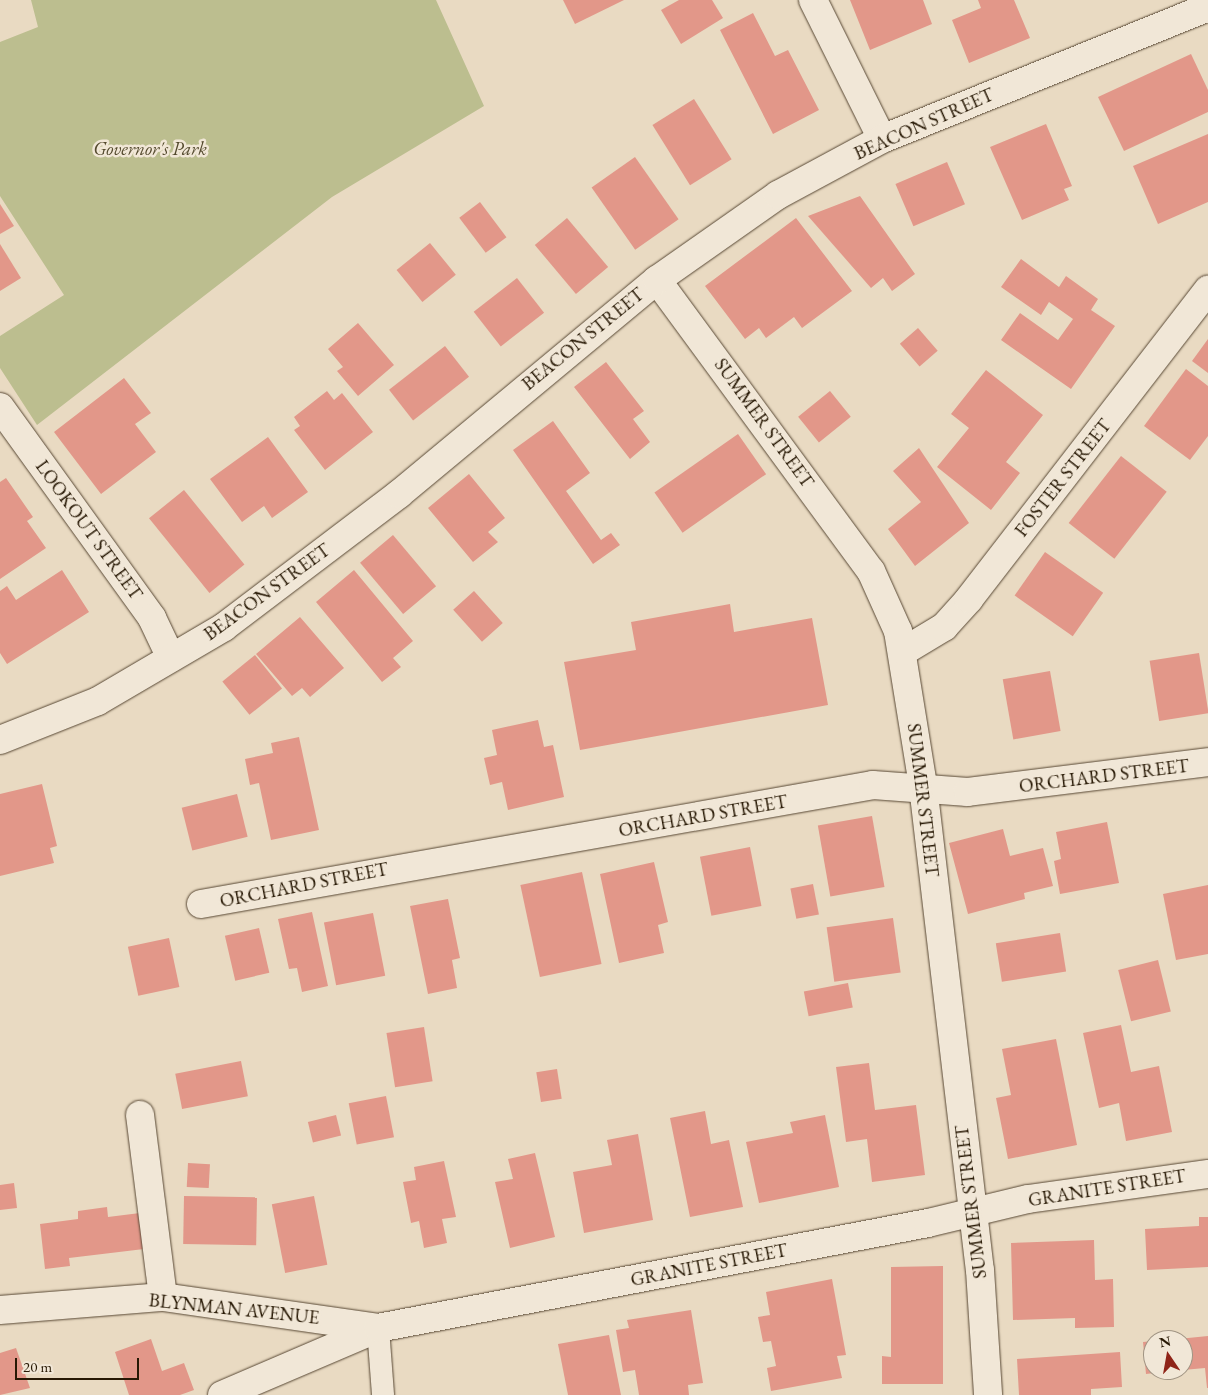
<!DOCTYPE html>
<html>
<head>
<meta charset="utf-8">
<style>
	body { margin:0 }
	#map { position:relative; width:1208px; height:1395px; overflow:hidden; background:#e9dac2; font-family:"EB Garamond",serif }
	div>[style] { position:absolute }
	.green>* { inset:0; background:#bcbe8f }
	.building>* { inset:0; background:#e29789; transform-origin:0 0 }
	.roads { filter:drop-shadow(0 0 1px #584834) drop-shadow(0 0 1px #584834) }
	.service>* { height:22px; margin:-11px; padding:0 11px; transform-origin:11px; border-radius:11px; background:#f1e7d7 }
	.minor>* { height:28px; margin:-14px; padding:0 14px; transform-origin:14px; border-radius:14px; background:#f1e7d7 }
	span { translate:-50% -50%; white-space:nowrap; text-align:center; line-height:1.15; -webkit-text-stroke:5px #f1e7d7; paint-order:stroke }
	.street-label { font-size:19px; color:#271804 }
	.park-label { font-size:19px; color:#544a2e; font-style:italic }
	.north { position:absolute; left:1143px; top:1330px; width:50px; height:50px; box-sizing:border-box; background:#f1e7d7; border:1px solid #a09483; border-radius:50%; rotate:348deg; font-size:14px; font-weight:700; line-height:20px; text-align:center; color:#271804 }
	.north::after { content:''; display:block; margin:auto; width:18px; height:22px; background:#8f2418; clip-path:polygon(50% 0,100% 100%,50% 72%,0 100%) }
	.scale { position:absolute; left:15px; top:1358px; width:124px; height:22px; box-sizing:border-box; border:2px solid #271804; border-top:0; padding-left:6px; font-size:15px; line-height:18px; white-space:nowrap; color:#271804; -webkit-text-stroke:4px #f1e7d7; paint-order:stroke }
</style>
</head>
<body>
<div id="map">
	<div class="green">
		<i style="clip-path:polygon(31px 0,436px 0,484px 106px,332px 197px,37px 425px,0 368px,0 336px,64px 295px,0 196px,0 42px,38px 27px)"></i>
	</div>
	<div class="building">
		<i style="clip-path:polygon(563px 0,624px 0,575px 24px)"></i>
		<i style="clip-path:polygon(679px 0,712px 0,723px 18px,681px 44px,661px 10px)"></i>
		<i style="clip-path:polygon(850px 0,923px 0,932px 24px,870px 50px)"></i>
		<i style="clip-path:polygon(978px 0,1014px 0,1030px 38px,969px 63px,952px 20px,981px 8px)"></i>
		<i style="clip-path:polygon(753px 13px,775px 56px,788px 50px,819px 110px,773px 134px,720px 30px)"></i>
		<i style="clip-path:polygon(1191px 54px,1208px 90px,1208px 112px,1124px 151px,1098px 97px)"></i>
		<i style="left:694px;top:99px;width:71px;height:49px;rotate:58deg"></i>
		<i style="clip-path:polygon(1046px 124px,1072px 186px,1064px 189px,1069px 200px,1022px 220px,990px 147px)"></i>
		<i style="clip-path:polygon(1208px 134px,1208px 202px,1158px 224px,1133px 166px)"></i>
		<i style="left:635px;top:157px;width:76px;height:53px;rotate:55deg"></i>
		<i style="left:947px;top:162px;width:46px;height:56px;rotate:67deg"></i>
		<i style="clip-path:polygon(860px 196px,915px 274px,892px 291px,883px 278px,871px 288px,808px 216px)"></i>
		<i style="left:480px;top:202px;width:44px;height:26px;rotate:53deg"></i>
		<i style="clip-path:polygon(0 204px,14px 226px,0 234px)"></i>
		<i style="left:567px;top:218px;width:64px;height:42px;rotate:50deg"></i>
		<i style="clip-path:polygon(796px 218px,852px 291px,802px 328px,794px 317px,766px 338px,759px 328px,745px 339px,705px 286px)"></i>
		<i style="left:430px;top:243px;width:41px;height:43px;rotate:51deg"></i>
		<i style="clip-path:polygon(0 244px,21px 278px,0 291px)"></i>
		<i style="clip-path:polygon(1021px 259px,1059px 287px,1066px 276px,1098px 299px,1091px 310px,1115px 326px,1071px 389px,1001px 340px,1020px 313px,1058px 340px,1073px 319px,1049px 302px,1041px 315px,1001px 287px)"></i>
		<i style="left:517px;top:278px;width:44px;height:55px;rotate:52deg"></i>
		<i style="clip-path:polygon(358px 323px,394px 365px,358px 396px,337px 371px,343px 367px,328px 349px)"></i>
		<i style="left:918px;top:328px;width:30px;height:24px;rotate:49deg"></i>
		<i style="clip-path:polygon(1208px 339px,1208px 373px,1192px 361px)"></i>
		<i style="left:445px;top:346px;width:39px;height:71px;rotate:52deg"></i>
		<i style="clip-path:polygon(606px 362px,644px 411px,633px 419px,650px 442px,630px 459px,574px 387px)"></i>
		<i style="clip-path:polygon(1186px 369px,1208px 386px,1208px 436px,1190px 460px,1144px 426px)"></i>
		<i style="clip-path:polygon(986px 370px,1043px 415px,1006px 462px,1020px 473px,991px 510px,937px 467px,969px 428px,951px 414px)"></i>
		<i style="clip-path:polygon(124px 378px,151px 413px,135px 424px,156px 452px,101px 494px,54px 432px)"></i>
		<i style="clip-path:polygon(327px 391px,334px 400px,342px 393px,373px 432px,325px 470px,294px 430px,300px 426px,294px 417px)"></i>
		<i style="left:830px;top:391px;width:33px;height:41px;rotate:51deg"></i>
		<i style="clip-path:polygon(553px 421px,590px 473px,566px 491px,601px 540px,611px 533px,620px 545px,593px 564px,513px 450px)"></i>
		<i style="left:738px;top:434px;width:49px;height:102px;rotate:55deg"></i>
		<i style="clip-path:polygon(268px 437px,308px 492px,272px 518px,264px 506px,242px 522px,210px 479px)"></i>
		<i style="clip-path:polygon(919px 448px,969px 523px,915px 566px,888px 529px,921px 502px,893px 471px)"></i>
		<i style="left:1121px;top:456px;width:58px;height:85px;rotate:38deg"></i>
		<i style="clip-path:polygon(469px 474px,505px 518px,488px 532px,498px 542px,473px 562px,428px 508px)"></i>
		<i style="clip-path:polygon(6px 478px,33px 517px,27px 521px,46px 548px,0 579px,0 482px)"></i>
		<i style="left:184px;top:490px;width:96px;height:45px;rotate:51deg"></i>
		<i style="left:393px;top:535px;width:67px;height:43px;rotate:50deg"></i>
		<i style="left:1045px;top:552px;width:71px;height:53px;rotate:35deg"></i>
		<i style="clip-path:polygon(62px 570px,89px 612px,7px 664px,0 653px,0 591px,7px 586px,16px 600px)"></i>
		<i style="clip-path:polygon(354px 570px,413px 641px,393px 658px,401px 667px,382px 682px,316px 602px)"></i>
		<i style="left:474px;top:591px;width:43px;height:28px;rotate:48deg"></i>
		<i style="clip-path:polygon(730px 604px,734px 632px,812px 618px,828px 705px,580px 750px,564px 662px,636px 650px,631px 622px)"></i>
		<i style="clip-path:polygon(300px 617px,344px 668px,310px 697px,302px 688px,292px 696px,256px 654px)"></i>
		<i style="left:1199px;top:653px;width:61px;height:50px;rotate:81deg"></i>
		<i style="left:255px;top:655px;width:43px;height:42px;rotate:51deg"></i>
		<i style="left:1050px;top:671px;width:61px;height:48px;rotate:80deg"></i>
		<i style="clip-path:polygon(538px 720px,544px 747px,553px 745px,564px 797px,508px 810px,502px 782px,490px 785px,484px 758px,497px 755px,492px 730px)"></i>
		<i style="clip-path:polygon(299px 737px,319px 830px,271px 840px,259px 783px,250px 785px,245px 759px,273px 753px,271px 743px)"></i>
		<i style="clip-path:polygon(42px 784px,57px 846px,50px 848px,54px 863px,0 876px,0 794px)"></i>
		<i style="left:237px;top:794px;width:44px;height:57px;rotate:76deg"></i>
		<i style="left:872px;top:816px;width:72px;height:55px;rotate:80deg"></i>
		<i style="clip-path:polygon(1107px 822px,1119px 883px,1060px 894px,1054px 861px,1061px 859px,1056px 832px)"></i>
		<i style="clip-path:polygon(1003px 829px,1010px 856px,1043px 848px,1053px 886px,1024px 893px,1025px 899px,968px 914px,949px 843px)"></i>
		<i style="left:750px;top:847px;width:60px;height:51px;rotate:79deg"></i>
		<i style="clip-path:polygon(654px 862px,668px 922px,658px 925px,664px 953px,619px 963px,600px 874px)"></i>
		<i style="left:582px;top:872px;width:94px;height:63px;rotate:78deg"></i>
		<i style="left:813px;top:884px;width:31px;height:23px;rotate:79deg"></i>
		<i style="clip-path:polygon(1208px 885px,1208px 954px,1176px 960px,1163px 894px)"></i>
		<i style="clip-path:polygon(448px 899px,460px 958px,452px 960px,457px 988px,428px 994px,410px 906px)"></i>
		<i style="clip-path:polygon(312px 912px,328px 986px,302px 992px,297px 968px,289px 969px,278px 919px)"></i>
		<i style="left:373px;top:913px;width:64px;height:50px;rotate:79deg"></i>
		<i style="left:893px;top:918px;width:55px;height:67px;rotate:82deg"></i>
		<i style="left:259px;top:928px;width:46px;height:35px;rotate:77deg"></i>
		<i style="left:1060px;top:933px;width:39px;height:65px;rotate:81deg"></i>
		<i style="left:169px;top:938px;width:50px;height:42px;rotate:78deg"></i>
		<i style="left:1158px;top:960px;width:53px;height:41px;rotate:76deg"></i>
		<i style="left:848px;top:983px;width:25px;height:45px;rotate:79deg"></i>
		<i style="clip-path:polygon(1121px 1025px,1131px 1072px,1159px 1066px,1172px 1132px,1126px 1141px,1119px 1103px,1099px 1108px,1083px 1033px)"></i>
		<i style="left:424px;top:1027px;width:55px;height:38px;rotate:81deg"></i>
		<i style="clip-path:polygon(1056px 1039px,1077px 1145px,1008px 1159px,996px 1098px,1011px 1095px,1002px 1049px)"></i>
		<i style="left:241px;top:1061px;width:36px;height:67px;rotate:79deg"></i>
		<i style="clip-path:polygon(869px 1063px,875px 1110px,916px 1105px,925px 1175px,872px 1182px,867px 1139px,846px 1142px,836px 1067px)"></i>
		<i style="left:557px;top:1069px;width:30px;height:21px;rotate:81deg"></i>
		<i style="left:386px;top:1096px;width:42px;height:38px;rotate:79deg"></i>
		<i style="clip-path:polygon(705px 1111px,711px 1144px,729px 1140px,743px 1207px,690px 1217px,670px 1118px)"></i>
		<i style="left:336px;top:1115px;width:21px;height:29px;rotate:76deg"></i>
		<i style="clip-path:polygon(825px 1115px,839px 1187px,759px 1203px,746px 1142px,793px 1133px,790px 1122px)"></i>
		<i style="clip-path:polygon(638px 1134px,653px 1220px,584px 1233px,573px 1172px,612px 1165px,607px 1140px)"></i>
		<i style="clip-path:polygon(535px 1153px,555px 1237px,510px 1248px,495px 1182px,513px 1179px,508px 1159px)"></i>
		<i style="clip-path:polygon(444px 1161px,456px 1217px,442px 1219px,447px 1243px,424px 1248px,419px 1221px,411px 1223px,403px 1182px,416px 1180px,414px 1167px)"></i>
		<i style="left:188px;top:1163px;width:22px;height:24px;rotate:3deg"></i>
		<i style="clip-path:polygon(14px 1183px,17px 1208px,0 1210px,0 1185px)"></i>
		<i style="left:184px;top:1196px;width:73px;height:48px;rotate:1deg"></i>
		<i style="left:314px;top:1196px;width:70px;height:43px;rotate:79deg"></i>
		<i style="clip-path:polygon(107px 1207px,108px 1217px,140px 1213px,144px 1249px,69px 1258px,70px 1266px,45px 1269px,40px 1224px,78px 1219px,78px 1211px)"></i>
		<i style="clip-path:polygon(1199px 1217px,1208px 1217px,1208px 1267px,1147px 1270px,1145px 1229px,1199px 1226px)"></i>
		<i style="clip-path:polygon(1094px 1240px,1095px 1280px,1113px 1279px,1114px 1327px,1075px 1328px,1075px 1318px,1013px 1320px,1011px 1243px)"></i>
		<i style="clip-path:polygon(943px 1266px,943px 1384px,882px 1384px,882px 1356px,891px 1357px,891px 1267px)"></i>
		<i style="clip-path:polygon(832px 1279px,846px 1355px,837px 1356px,842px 1378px,771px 1391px,767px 1368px,776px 1366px,771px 1341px,763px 1342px,758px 1317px,770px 1315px,766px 1292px)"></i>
		<i style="clip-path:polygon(691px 1310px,703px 1383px,688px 1385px,689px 1395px,639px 1395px,635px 1370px,623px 1372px,616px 1330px,629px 1328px,627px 1320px)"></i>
		<i style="clip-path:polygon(609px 1335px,621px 1395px,568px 1395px,558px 1344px)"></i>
		<i style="clip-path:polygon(1208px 1336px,1208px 1388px,1207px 1388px,1205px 1368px,1183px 1370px,1183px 1340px,1178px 1339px)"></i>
		<i style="clip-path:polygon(151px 1339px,162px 1371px,184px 1363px,194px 1390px,180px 1395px,129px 1395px,115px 1352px)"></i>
		<i style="clip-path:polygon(1153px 1341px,1153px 1370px,1171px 1371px,1146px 1374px,1143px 1342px)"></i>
		<i style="clip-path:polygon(16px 1348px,30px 1388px,0 1395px,0 1353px)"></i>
		<i style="clip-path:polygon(1120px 1352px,1122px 1387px,1091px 1389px,1091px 1395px,1019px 1395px,1017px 1359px)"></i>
	</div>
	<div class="roads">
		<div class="service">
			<i style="left:378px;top:1328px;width:67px;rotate:85.7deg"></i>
		</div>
		<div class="minor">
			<i style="left:813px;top:0;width:155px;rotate:63.6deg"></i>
			<i style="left:657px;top:280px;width:361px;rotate:53.7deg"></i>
			<i style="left:871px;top:571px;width:66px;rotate:65.8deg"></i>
			<i style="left:898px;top:631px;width:157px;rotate:80.8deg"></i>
			<i style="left:923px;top:786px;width:487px;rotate:83.3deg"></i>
			<i style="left:980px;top:1270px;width:125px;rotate:86.3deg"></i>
			<i style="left:0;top:407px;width:260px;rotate:54.2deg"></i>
			<i style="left:152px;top:618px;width:44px;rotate:64.6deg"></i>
			<i style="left:904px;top:651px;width:47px;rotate:-31deg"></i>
			<i style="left:944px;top:627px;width:38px;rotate:-48deg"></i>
			<i style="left:969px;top:599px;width:391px;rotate:-52.3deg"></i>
			<i style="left:0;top:740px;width:105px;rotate:-21.7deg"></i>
			<i style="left:98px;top:701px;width:146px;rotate:-30.4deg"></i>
			<i style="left:224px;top:627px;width:220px;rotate:-37.2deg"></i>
			<i style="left:399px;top:494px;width:335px;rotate:-39.7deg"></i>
			<i style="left:657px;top:280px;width:148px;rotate:-35.1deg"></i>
			<i style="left:778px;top:195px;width:118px;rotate:-28.3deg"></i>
			<i style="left:882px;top:139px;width:352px;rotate:-22deg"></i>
			<i style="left:201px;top:904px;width:682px;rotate:-10.04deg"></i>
			<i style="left:873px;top:785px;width:95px;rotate:4.2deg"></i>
			<i style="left:968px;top:792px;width:242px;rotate:-7.1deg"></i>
			<i style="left:140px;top:1115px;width:183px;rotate:82.8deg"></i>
			<i style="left:0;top:1310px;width:164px;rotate:-4.6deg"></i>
			<i style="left:163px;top:1297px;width:217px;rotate:8.2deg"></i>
			<i style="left:222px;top:1395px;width:170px;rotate:-23.2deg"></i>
			<i style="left:378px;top:1328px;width:560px;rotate:-10.81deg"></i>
			<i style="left:928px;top:1223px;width:103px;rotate:-13.5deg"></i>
			<i style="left:1028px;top:1199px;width:182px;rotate:-7.9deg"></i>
		</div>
	</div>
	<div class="street-label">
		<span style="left:924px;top:124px;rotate:-24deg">BEACON STREET</span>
		<span style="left:583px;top:339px;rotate:-39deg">BEACON STREET</span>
		<span style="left:764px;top:423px;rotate:54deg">SUMMER STREET</span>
		<span style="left:1063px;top:478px;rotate:-52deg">FOSTER STREET</span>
		<span style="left:89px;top:530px;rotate:54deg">LOOKOUT STREET</span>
		<span style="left:267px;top:592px;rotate:-36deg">BEACON STREET</span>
		<span style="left:1104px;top:776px;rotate:-7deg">ORCHARD STREET</span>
		<span style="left:923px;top:800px;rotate:83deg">SUMMER STREET</span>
		<span style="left:703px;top:816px;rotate:-10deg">ORCHARD STREET</span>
		<span style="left:304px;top:885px;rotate:-11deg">ORCHARD STREET</span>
		<span style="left:1107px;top:1188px;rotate:-9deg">GRANITE STREET</span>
		<span style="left:971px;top:1202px;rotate:-97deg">SUMMER STREET</span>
		<span style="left:709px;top:1265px;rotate:-11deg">GRANITE STREET</span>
		<span style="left:234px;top:1309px;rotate:6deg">BLYNMAN AVENUE</span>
	</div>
	<div class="park-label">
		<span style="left:150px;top:149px">Governor's Park</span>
	</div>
	<div class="north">N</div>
	<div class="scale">20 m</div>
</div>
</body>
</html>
